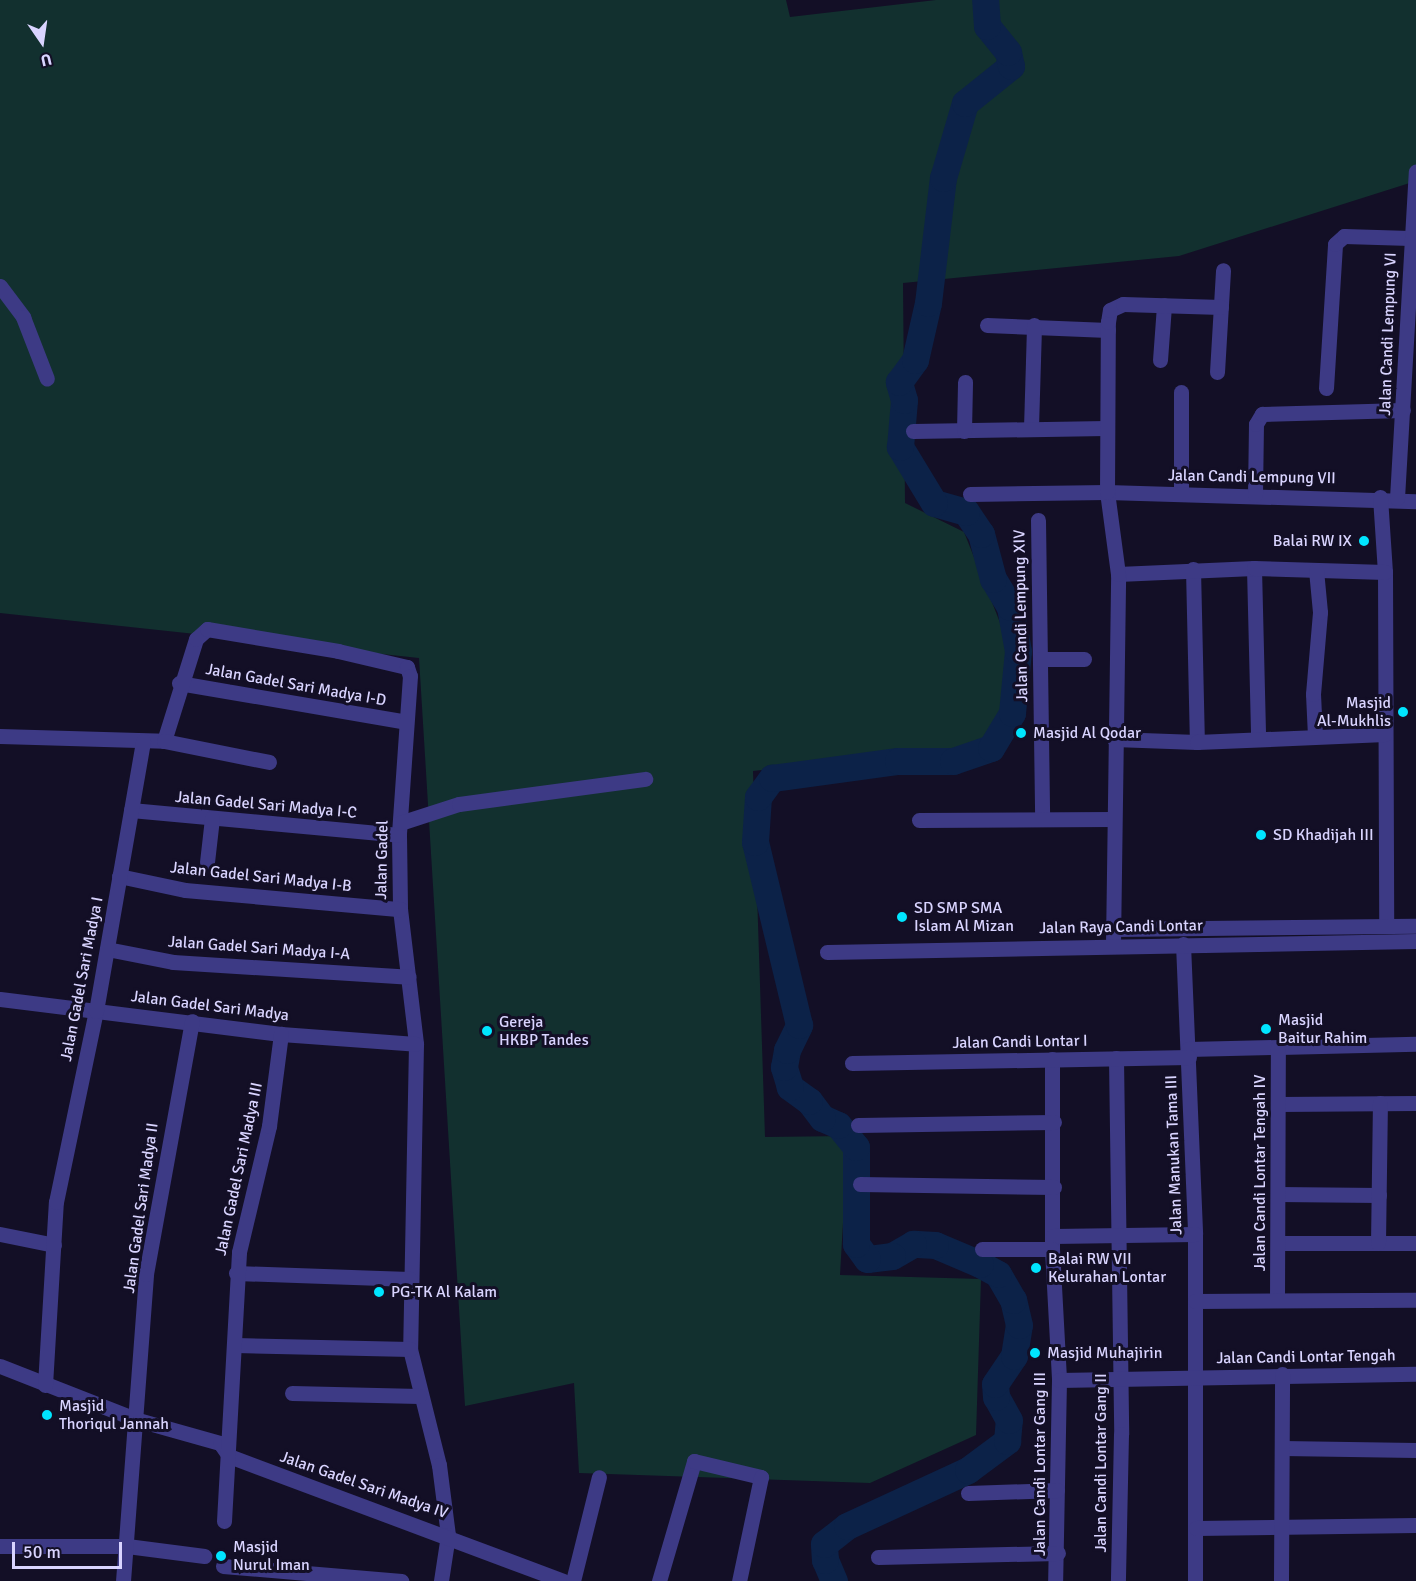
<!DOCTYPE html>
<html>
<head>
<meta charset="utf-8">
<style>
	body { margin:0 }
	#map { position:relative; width:1416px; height:1581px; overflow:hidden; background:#130f26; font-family:Signika,sans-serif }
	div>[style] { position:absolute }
	.green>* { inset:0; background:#12302f }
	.river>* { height:27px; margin:-13.5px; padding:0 13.5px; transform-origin:13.5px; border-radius:13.5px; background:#0c2248 }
	.minor>* { height:15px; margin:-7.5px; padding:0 7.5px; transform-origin:7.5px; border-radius:7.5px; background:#3d3a85 }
	.dots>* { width:16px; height:16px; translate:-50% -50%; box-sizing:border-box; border:3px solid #130f26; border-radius:50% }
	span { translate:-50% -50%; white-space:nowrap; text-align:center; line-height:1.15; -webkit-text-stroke:6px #130f26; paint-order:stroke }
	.street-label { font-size:16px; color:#d9d4ff }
	.poi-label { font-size:16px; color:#d9d4ff }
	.right { translate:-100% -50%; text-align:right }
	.left { translate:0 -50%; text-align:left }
	.north { position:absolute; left:12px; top:12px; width:60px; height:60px; -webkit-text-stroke:4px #130f26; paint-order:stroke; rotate:167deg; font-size:16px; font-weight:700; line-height:24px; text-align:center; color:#d9d4ff }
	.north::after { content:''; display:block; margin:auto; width:21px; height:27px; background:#d9d4ff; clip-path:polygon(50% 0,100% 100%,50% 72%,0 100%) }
	.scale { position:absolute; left:12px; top:1542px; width:110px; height:27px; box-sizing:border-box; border:3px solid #d9d4ff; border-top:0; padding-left:8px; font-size:18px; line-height:21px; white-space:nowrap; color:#d9d4ff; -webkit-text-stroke:4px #130f26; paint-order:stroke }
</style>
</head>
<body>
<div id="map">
	<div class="green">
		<i style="clip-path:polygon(0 0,786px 0,790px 17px,936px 0,1416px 0,1416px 181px,1179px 256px,903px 283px,905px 503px,964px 532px,1026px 688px,980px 745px,753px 771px,765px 1137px,848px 1136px,840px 1275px,981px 1279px,976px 1435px,870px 1483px,579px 1473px,574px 1383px,465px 1406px,419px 658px,0 613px)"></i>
	</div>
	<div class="river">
		<i style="left:834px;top:1581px;width:23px;rotate:-113deg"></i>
		<i style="left:825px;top:1560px;width:16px;rotate:-94deg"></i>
		<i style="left:824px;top:1544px;width:29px;rotate:-38deg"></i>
		<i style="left:847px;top:1526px;width:133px;rotate:-24.8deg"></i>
		<i style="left:968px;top:1470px;width:49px;rotate:-36.6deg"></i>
		<i style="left:1007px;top:1441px;width:21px;rotate:-85deg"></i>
		<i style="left:1009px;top:1420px;width:26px;rotate:-119deg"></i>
		<i style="left:996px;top:1397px;width:13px;rotate:-94deg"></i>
		<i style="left:995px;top:1384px;width:34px;rotate:-56deg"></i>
		<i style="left:1014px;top:1356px;width:31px;rotate:-81deg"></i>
		<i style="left:1019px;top:1325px;width:26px;rotate:-103deg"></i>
		<i style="left:1013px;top:1300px;width:30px;rotate:-120deg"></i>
		<i style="left:998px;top:1274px;width:21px;rotate:-151deg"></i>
		<i style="left:980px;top:1264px;width:49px;rotate:-157.1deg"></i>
		<i style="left:935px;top:1245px;width:22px;rotate:-177deg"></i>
		<i style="left:913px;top:1244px;width:24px;rotate:150deg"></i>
		<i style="left:892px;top:1256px;width:25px;rotate:173deg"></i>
		<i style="left:867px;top:1259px;width:19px;rotate:-126deg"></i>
		<i style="left:856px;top:1244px;width:97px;rotate:-90deg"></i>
		<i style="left:856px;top:1147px;width:28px;rotate:-129deg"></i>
		<i style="left:838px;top:1125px;width:17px;rotate:-156deg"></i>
		<i style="left:822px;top:1118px;width:21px;rotate:-127deg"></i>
		<i style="left:809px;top:1101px;width:24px;rotate:-144deg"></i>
		<i style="left:790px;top:1087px;width:21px;rotate:-107deg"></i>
		<i style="left:784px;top:1067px;width:17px;rotate:-80deg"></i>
		<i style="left:787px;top:1050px;width:28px;rotate:-64deg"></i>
		<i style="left:799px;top:1025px;width:188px;rotate:-103.5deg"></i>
		<i style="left:755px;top:842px;width:45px;rotate:-86.2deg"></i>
		<i style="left:758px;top:797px;width:24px;rotate:-54deg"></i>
		<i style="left:772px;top:778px;width:127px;rotate:-7.7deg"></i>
		<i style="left:898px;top:761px;width:55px"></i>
		<i style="left:953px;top:761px;width:40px;rotate:-18.9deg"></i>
		<i style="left:991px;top:748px;width:41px;rotate:-59deg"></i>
		<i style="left:1012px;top:713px;width:62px;rotate:-84.5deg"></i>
		<i style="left:1018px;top:651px;width:45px;rotate:-100.3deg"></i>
		<i style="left:1010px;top:607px;width:33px;rotate:-121deg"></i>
		<i style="left:993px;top:579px;width:47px;rotate:-104.9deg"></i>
		<i style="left:981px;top:534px;width:27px;rotate:-124deg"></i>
		<i style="left:966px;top:512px;width:33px;rotate:-164deg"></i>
		<i style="left:934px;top:503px;width:66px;rotate:-121.3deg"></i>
		<i style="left:900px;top:447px;width:47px;rotate:-85.1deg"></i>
		<i style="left:904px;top:400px;width:19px;rotate:-106deg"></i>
		<i style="left:899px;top:382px;width:27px;rotate:-54deg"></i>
		<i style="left:915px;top:360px;width:58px;rotate:-77.2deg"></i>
		<i style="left:928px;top:303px;width:126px;rotate:-83.2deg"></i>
		<i style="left:943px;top:178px;width:78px;rotate:-73.7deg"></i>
		<i style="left:965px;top:103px;width:59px;rotate:-38.8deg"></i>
		<i style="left:1011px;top:66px;width:14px;rotate:-102deg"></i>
		<i style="left:1008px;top:52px;width:33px;rotate:-129deg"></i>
		<i style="left:987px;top:26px;width:26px;rotate:-94deg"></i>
	</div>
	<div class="minor">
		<i style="left:0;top:286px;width:39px;rotate:53deg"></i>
		<i style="left:23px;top:317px;width:66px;rotate:68.8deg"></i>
		<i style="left:987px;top:325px;width:121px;rotate:2.4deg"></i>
		<i style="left:1160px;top:360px;width:55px;rotate:-85.8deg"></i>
		<i style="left:1217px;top:372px;width:102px;rotate:-86.6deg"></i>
		<i style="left:1326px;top:388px;width:144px;rotate:-86.4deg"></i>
		<i style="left:1335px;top:244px;width:12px;rotate:-42deg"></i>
		<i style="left:1344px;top:236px;width:66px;rotate:1.7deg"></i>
		<i style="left:1031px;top:428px;width:103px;rotate:-88.3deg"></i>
		<i style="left:913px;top:431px;width:193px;rotate:-0.9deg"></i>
		<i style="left:964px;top:431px;width:49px;rotate:-88.8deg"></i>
		<i style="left:1181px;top:493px;width:101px;rotate:-90deg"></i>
		<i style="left:970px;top:494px;width:137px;rotate:-0.8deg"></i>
		<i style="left:1107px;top:492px;width:309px;rotate:1.7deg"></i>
		<i style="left:1255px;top:495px;width:71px;rotate:-89.2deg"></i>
		<i style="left:1256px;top:424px;width:12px;rotate:-59deg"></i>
		<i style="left:1262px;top:414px;width:141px;rotate:-1.6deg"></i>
		<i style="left:1380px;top:497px;width:75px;rotate:86.2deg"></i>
		<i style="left:1385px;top:572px;width:353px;rotate:89.8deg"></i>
		<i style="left:1397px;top:498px;width:327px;rotate:-86.7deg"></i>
		<i style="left:1038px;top:520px;width:299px;rotate:89.2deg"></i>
		<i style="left:1254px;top:568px;width:168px;rotate:88.6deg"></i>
		<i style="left:1193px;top:569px;width:173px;rotate:88.7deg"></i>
		<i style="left:1118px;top:574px;width:136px;rotate:-2.5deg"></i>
		<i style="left:1254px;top:568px;width:131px;rotate:1.7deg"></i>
		<i style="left:1040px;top:659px;width:44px"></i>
		<i style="left:179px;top:683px;width:230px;rotate:9.7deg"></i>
		<i style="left:0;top:736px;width:164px;rotate:1.7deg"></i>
		<i style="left:164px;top:741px;width:107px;rotate:-72.6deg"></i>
		<i style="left:196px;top:639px;width:15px;rotate:-42deg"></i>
		<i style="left:207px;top:629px;width:133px;rotate:9.5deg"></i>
		<i style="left:338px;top:651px;width:71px;rotate:13.1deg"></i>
		<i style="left:407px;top:667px;width:9px;rotate:72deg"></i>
		<i style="left:410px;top:676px;width:159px;rotate:94deg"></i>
		<i style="left:399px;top:835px;width:74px;rotate:89.2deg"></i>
		<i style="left:400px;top:909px;width:136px;rotate:83.2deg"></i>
		<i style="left:416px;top:1044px;width:305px;rotate:91.1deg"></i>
		<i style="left:410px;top:1349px;width:120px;rotate:76deg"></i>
		<i style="left:439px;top:1465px;width:71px;rotate:82.7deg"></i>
		<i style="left:448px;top:1535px;width:47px;rotate:98.7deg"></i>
		<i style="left:1315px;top:736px;width:42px;rotate:-92.7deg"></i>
		<i style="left:1313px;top:694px;width:82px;rotate:-85.1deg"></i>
		<i style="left:1320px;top:612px;width:42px;rotate:-95.4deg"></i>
		<i style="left:1114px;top:739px;width:83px;rotate:2.1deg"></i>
		<i style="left:1197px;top:742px;width:188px;rotate:-2.4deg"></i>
		<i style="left:164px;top:741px;width:107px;rotate:11.3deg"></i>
		<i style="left:131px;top:810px;width:269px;rotate:5.3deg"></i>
		<i style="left:919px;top:820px;width:194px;rotate:-0.3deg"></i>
		<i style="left:400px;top:823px;width:62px;rotate:-17.9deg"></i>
		<i style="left:459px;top:804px;width:188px;rotate:-7.7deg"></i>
		<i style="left:207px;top:862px;width:44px;rotate:-83.5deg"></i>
		<i style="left:119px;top:876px;width:67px;rotate:12deg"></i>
		<i style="left:185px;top:890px;width:216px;rotate:5.1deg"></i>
		<i style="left:1113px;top:929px;width:303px;rotate:-0.6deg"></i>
		<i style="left:1113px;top:944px;width:370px;rotate:-89.2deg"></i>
		<i style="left:1118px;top:574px;width:83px;rotate:-97.6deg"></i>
		<i style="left:1107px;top:492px;width:170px;rotate:-89.7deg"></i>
		<i style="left:1108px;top:322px;width:12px;rotate:-81deg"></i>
		<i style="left:1110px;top:310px;width:14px;rotate:-25deg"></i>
		<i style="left:1123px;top:304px;width:98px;rotate:1.8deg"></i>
		<i style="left:1183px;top:944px;width:290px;rotate:87.6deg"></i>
		<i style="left:1195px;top:1234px;width:347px;rotate:90deg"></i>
		<i style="left:107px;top:949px;width:67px;rotate:11.1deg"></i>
		<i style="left:173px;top:962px;width:236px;rotate:3.6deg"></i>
		<i style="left:827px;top:952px;width:589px;rotate:-1.07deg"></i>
		<i style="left:0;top:999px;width:283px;rotate:7.1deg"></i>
		<i style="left:281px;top:1034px;width:135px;rotate:4.2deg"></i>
		<i style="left:1188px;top:1049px;width:228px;rotate:-1.3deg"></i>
		<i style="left:1116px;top:1058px;width:376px;rotate:89.2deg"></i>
		<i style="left:1121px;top:1434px;width:147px;rotate:91.2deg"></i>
		<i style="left:1052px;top:1059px;width:190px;rotate:90deg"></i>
		<i style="left:1052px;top:1249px;width:131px;rotate:86.9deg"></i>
		<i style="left:1059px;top:1380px;width:201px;rotate:91.1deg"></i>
		<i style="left:852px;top:1063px;width:337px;rotate:-1deg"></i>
		<i style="left:1278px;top:1104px;width:138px;rotate:-0.4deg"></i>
		<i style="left:858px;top:1125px;width:196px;rotate:-0.9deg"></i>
		<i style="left:860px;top:1184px;width:194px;rotate:0.9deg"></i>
		<i style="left:1278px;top:1194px;width:101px;rotate:0.6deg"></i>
		<i style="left:0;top:1234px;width:55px;rotate:11.5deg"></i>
		<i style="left:1053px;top:1236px;width:142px;rotate:-0.8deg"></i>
		<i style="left:1278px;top:1243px;width:138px"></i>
		<i style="left:1378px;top:1243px;width:140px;rotate:-89.2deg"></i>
		<i style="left:982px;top:1249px;width:70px"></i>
		<i style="left:236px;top:1273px;width:174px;rotate:2deg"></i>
		<i style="left:1277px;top:1300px;width:253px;rotate:-89.8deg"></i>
		<i style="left:1195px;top:1301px;width:221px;rotate:-0.3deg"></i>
		<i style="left:235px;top:1345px;width:175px;rotate:1.3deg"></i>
		<i style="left:0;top:1366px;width:148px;rotate:21.4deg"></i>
		<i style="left:138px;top:1420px;width:85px;rotate:15.7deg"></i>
		<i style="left:220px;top:1443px;width:16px;rotate:55deg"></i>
		<i style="left:229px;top:1456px;width:357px;rotate:20.5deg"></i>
		<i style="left:1059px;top:1380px;width:357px;rotate:-1deg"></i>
		<i style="left:45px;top:1385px;width:183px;rotate:-86.6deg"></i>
		<i style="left:56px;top:1202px;width:195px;rotate:-78.2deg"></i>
		<i style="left:96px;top:1011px;width:274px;rotate:-80.1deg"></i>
		<i style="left:292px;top:1393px;width:127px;rotate:1.4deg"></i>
		<i style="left:1282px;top:1448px;width:134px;rotate:0.9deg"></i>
		<i style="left:968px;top:1493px;width:89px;rotate:-1.9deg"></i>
		<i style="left:224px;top:1521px;width:269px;rotate:-86.8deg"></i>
		<i style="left:239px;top:1252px;width:130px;rotate:-76.6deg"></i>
		<i style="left:269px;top:1126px;width:93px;rotate:-82.6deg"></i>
		<i style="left:1196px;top:1528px;width:220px;rotate:-0.8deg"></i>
		<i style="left:0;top:1546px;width:127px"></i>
		<i style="left:127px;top:1546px;width:78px;rotate:7.4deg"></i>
		<i style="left:878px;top:1557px;width:180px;rotate:-1.3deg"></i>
		<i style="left:223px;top:1566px;width:179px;rotate:4.8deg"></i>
		<i style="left:123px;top:1581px;width:308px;rotate:-85.7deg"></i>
		<i style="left:146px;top:1274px;width:257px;rotate:-79.7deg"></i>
		<i style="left:573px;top:1581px;width:107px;rotate:-76deg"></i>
		<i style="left:659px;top:1581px;width:125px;rotate:-73.7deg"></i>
		<i style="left:694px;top:1461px;width:69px;rotate:13.4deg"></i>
		<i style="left:761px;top:1477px;width:106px;rotate:101.9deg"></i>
		<i style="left:1281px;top:1581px;width:207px;rotate:-89.7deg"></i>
	</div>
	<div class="dots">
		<i style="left:1364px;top:541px;background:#00e5ff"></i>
		<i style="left:1403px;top:712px;background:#00e5ff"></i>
		<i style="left:1021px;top:733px;background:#00e5ff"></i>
		<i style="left:1261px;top:835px;background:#00e5ff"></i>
		<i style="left:902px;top:917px;background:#00e5ff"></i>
		<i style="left:1266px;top:1029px;background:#00e5ff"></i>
		<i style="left:487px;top:1031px;background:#00e5ff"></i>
		<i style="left:1036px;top:1268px;background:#00e5ff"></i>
		<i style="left:379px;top:1292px;background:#00e5ff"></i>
		<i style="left:1035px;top:1353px;background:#00e5ff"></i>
		<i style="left:47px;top:1415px;background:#00e5ff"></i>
		<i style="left:221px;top:1556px;background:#00e5ff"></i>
	</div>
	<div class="street-label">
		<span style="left:1388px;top:334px;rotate:-88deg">Jalan Candi Lempung VI</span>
		<span style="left:1252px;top:477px;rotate:1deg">Jalan Candi Lempung VII</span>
		<span style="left:1021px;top:616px;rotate:-91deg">Jalan Candi Lempung XIV</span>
		<span style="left:296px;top:685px;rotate:10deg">Jalan Gadel Sari Madya I-D</span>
		<span style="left:266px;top:805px;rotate:5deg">Jalan Gadel Sari Madya I-C</span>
		<span style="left:382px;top:860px;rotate:-89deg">Jalan Gadel</span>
		<span style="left:261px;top:877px;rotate:6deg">Jalan Gadel Sari Madya I-B</span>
		<span style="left:1121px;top:927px;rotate:-1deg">Jalan Raya Candi Lontar</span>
		<span style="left:259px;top:948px;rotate:4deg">Jalan Gadel Sari Madya I-A</span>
		<span style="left:82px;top:979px;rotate:-79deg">Jalan Gadel Sari Madya I</span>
		<span style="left:210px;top:1006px;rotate:7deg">Jalan Gadel Sari Madya</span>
		<span style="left:1020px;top:1042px;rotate:-1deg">Jalan Candi Lontar I</span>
		<span style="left:1174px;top:1155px;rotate:-92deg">Jalan Manukan Tama III</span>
		<span style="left:239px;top:1169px;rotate:-78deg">Jalan Gadel Sari Madya III</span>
		<span style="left:1260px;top:1173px;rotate:-90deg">Jalan Candi Lontar Tengah IV</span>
		<span style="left:141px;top:1208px;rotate:-82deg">Jalan Gadel Sari Madya II</span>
		<span style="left:1306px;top:1357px;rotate:-1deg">Jalan Candi Lontar Tengah</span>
		<span style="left:1101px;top:1463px;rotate:-90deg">Jalan Candi Lontar Gang II</span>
		<span style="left:1040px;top:1464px;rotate:-90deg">Jalan Candi Lontar Gang III</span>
		<span style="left:364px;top:1485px;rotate:19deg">Jalan Gadel Sari Madya IV</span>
	</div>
	<div class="poi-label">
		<span class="right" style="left:1352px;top:541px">Balai RW IX</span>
		<span class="right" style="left:1391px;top:712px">Masjid<br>Al-Mukhlis</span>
		<span class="left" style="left:1033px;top:733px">Masjid Al Qodar</span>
		<span class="left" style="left:1273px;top:835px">SD Khadijah III</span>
		<span class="left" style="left:914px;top:917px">SD SMP SMA<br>Islam Al Mizan</span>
		<span class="left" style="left:1278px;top:1029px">Masjid<br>Baitur Rahim</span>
		<span class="left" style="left:499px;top:1031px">Gereja<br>HKBP Tandes</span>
		<span class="left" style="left:1048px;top:1268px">Balai RW VII<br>Kelurahan Lontar</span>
		<span class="left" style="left:391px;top:1292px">PG-TK Al Kalam</span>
		<span class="left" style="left:1047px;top:1353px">Masjid Muhajirin</span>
		<span class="left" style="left:59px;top:1415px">Masjid<br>Thoriqul Jannah</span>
		<span class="left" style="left:233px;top:1556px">Masjid<br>Nurul Iman</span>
	</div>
	<div class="north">U</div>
	<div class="scale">50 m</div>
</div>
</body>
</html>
